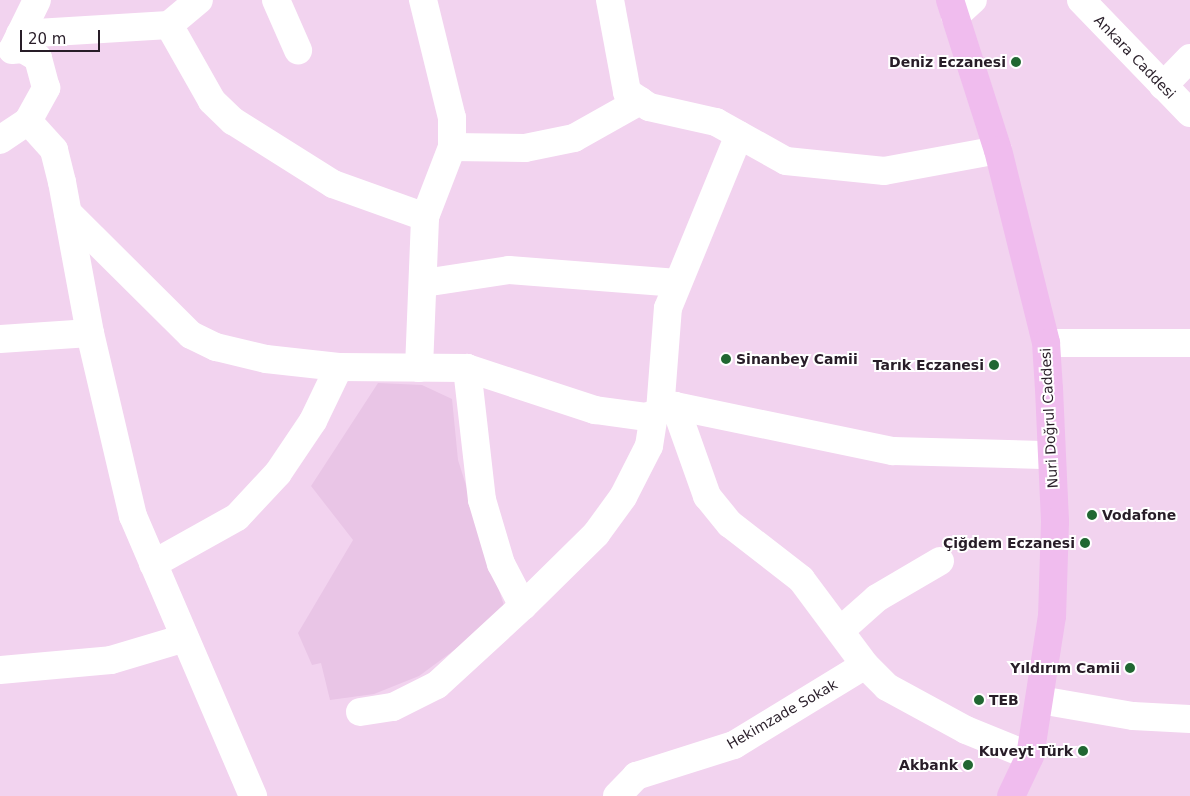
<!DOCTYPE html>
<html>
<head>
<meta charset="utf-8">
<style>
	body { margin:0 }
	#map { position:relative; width:1190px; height:796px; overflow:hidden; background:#f2d3ef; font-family:"DejaVu Sans",sans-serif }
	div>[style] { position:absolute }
	.built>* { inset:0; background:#e9c5e6 }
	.minor>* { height:28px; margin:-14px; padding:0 14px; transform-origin:14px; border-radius:14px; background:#fff }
	.major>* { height:28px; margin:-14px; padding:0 14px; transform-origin:14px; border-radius:14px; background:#f0bcee }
	.dots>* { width:14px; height:14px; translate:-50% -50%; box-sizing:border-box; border:2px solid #fff; border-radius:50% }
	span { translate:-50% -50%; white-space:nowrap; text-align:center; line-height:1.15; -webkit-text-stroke:4px #fff; paint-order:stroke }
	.street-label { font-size:14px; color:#281d28 }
	.poi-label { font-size:14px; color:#281d28; font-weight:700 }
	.right { translate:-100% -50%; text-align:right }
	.left { translate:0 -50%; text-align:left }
	.scale { position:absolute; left:20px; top:30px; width:80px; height:22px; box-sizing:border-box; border:2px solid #281d28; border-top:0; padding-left:6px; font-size:15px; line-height:18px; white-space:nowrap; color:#281d28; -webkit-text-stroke:4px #fff; paint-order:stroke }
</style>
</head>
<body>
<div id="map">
	<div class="built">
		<i style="clip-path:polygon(378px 383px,422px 385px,452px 399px,458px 460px,506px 612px,419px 676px,374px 694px,330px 700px,321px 663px,312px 665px,298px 633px,353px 540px,311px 486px)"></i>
	</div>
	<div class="minor">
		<i style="left:276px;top:0;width:55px;rotate:66.3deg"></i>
		<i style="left:610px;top:0;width:94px;rotate:79.5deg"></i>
		<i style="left:627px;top:92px;width:27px;rotate:34deg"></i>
		<i style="left:649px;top:107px;width:69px;rotate:12.6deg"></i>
		<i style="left:716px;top:122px;width:80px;rotate:29.1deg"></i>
		<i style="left:786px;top:161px;width:99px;rotate:5.8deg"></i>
		<i style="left:884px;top:171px;width:116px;rotate:-10.4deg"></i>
		<i style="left:1081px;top:0;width:157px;rotate:46deg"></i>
		<i style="left:955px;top:16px;width:24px;rotate:-42deg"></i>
		<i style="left:169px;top:25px;width:87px;rotate:60.5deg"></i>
		<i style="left:212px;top:101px;width:29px;rotate:44deg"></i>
		<i style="left:233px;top:121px;width:118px;rotate:32.2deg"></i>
		<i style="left:333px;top:184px;width:98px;rotate:19.7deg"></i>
		<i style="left:20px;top:34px;width:149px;rotate:-3.5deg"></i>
		<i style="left:169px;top:25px;width:39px;rotate:-40deg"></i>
		<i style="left:14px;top:47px;width:52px;rotate:-63.9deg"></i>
		<i style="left:1163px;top:86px;width:39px;rotate:-46deg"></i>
		<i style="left:28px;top:121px;width:39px;rotate:48deg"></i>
		<i style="left:54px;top:150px;width:33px;rotate:76deg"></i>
		<i style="left:62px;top:182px;width:154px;rotate:79.5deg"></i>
		<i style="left:90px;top:333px;width:188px;rotate:76.8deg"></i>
		<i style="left:133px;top:516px;width:305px;rotate:66.8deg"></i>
		<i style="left:0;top:140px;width:34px;rotate:-34deg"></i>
		<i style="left:28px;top:121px;width:38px;rotate:-61deg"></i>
		<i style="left:46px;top:88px;width:31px;rotate:-105deg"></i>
		<i style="left:38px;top:58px;width:17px;rotate:-149deg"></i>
		<i style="left:23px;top:49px;width:11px;rotate:175deg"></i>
		<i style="left:452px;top:147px;width:73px;rotate:0.8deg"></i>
		<i style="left:525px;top:148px;width:50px;rotate:-11.5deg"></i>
		<i style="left:574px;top:138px;width:76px;rotate:-29.3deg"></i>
		<i style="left:68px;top:213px;width:173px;rotate:44.8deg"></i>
		<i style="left:191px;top:335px;width:28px;rotate:26deg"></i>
		<i style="left:216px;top:347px;width:51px;rotate:13.5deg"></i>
		<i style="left:266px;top:359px;width:73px;rotate:6.3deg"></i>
		<i style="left:339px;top:367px;width:128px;rotate:0.4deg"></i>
		<i style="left:467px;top:368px;width:135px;rotate:18.2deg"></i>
		<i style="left:595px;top:410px;width:51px;rotate:7.8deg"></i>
		<i style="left:646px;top:417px;width:31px;rotate:-21deg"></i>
		<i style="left:675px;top:406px;width:223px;rotate:11.7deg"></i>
		<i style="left:893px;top:451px;width:158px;rotate:1.5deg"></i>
		<i style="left:424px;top:283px;width:86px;rotate:-8.7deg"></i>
		<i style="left:509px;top:270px;width:169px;rotate:4.4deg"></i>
		<i style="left:0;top:339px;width:90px;rotate:-3.8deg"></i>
		<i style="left:1046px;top:343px;width:144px"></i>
		<i style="left:419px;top:368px;width:151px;rotate:-87.7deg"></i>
		<i style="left:425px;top:217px;width:75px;rotate:-68.9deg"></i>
		<i style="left:452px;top:147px;width:29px;rotate:-90deg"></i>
		<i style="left:452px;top:118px;width:122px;rotate:-103.8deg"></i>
		<i style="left:675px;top:406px;width:96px;rotate:70.4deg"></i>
		<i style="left:707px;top:496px;width:36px;rotate:51deg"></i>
		<i style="left:730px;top:524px;width:90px;rotate:37.8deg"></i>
		<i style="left:801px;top:579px;width:107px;rotate:53.3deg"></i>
		<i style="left:865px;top:665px;width:31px;rotate:45deg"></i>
		<i style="left:887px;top:687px;width:90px;rotate:28.6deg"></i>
		<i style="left:966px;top:730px;width:69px;rotate:22.1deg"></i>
		<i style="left:660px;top:411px;width:103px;rotate:-85.6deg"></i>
		<i style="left:668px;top:308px;width:187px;rotate:-67.7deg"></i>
		<i style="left:153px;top:564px;width:96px;rotate:-29.2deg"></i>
		<i style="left:237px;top:517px;width:60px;rotate:-47deg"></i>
		<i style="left:278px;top:473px;width:63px;rotate:-56.1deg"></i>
		<i style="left:313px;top:421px;width:60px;rotate:-64.3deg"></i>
		<i style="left:523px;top:606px;width:103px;rotate:-44.6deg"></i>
		<i style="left:596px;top:534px;width:46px;rotate:-53.9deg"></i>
		<i style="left:623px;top:497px;width:57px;rotate:-63deg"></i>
		<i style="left:649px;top:446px;width:32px;rotate:-81deg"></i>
		<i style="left:841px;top:630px;width:48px;rotate:-41.6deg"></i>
		<i style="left:877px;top:598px;width:73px;rotate:-30.4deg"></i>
		<i style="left:0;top:670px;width:111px;rotate:-5.1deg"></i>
		<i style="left:111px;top:660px;width:77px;rotate:-16.6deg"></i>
		<i style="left:1040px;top:700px;width:94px;rotate:9.8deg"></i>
		<i style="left:1133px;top:716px;width:57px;rotate:3deg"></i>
		<i style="left:360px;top:712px;width:33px;rotate:-9deg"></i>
		<i style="left:393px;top:707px;width:49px;rotate:-26.6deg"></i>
		<i style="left:437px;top:685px;width:117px;rotate:-42.6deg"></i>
		<i style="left:523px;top:606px;width:47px;rotate:-117.6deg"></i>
		<i style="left:501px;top:564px;width:67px;rotate:-106.5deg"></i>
		<i style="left:482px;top:500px;width:133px;rotate:-96.5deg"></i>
		<i style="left:617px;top:796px;width:28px;rotate:-46deg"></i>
		<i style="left:636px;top:776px;width:103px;rotate:-17.6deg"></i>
		<i style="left:734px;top:745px;width:153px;rotate:-31.4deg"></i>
	</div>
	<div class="major">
		<i style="left:950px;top:0;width:157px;rotate:72.3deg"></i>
		<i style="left:998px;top:150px;width:199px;rotate:76deg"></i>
		<i style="left:1046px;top:343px;width:46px;rotate:86.3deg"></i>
		<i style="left:1049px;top:389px;width:133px;rotate:87.4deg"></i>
		<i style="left:1055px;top:522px;width:94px;rotate:91.8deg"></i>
		<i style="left:1052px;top:616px;width:142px;rotate:98.9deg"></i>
		<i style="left:1030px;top:756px;width:44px;rotate:115.4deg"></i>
	</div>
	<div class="dots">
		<i style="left:1016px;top:62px;background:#216732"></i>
		<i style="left:726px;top:359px;background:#216732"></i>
		<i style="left:994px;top:365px;background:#216732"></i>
		<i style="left:1092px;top:515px;background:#216732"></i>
		<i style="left:1085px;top:543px;background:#216732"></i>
		<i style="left:1130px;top:668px;background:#216732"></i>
		<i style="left:979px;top:700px;background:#216732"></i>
		<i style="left:1083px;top:751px;background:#216732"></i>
		<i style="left:968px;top:765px;background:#216732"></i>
	</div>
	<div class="street-label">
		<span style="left:1135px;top:57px;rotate:46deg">Ankara Caddesi</span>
		<span style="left:1049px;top:418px;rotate:-93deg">Nuri Doğrul Caddesi</span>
		<span style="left:782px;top:714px;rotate:-30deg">Hekimzade Sokak</span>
	</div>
	<div class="poi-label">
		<span class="right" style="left:1006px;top:62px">Deniz Eczanesi</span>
		<span class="left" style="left:736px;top:359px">Sinanbey Camii</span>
		<span class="right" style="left:984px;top:365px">Tarık Eczanesi</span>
		<span class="left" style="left:1102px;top:515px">Vodafone</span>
		<span class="right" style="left:1075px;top:543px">Çiğdem Eczanesi</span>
		<span class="right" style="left:1120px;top:668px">Yıldırım Camii</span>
		<span class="left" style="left:989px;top:700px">TEB</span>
		<span class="right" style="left:1073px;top:751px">Kuveyt Türk</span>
		<span class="right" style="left:958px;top:765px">Akbank</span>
	</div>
	<div class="scale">20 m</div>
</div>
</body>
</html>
